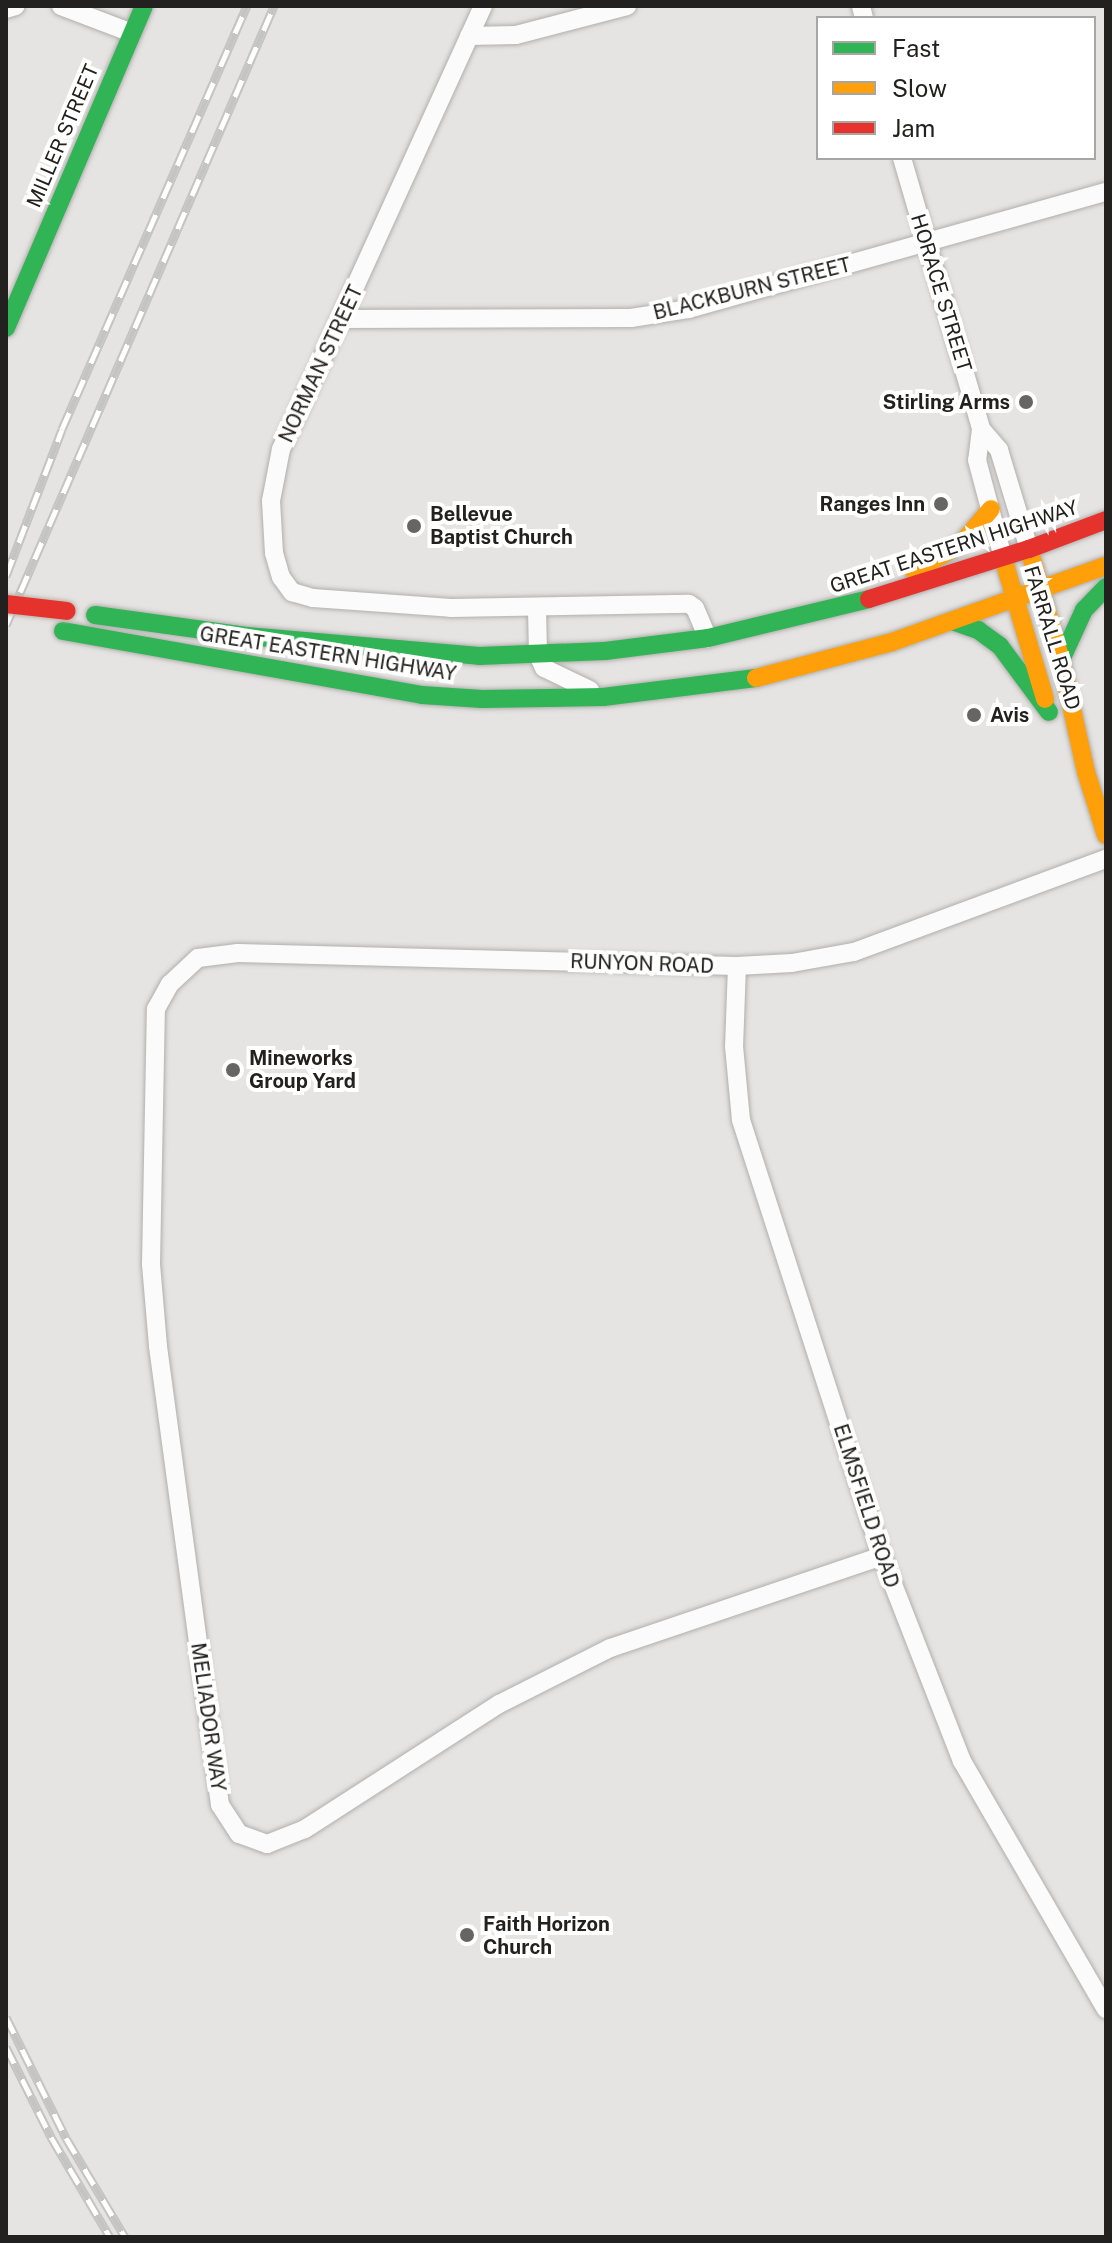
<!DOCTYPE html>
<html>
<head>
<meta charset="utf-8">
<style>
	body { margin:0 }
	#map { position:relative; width:1112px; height:2243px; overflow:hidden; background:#e6e4e2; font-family:"Public Sans",sans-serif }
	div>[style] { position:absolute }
	.roads { filter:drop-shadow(0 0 2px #b0afad) drop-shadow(0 0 2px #b0afad) }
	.street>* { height:18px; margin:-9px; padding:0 9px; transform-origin:9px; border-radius:9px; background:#fbfbfb }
	.fast>* { height:18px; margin:-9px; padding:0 9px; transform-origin:9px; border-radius:9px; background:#30b455 }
	.slow>* { height:18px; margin:-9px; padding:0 9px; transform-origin:9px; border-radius:9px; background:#ff9f0a }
	.jam>* { height:18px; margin:-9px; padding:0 9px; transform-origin:9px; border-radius:9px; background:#e5322d }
	.rail>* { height:9px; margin-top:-4.5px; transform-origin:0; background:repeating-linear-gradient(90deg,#fff 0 18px,#c4c4c3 0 36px); box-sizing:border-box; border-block:2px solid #c4c4c3 }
	.bridges { filter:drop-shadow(0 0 2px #bbb3aa) drop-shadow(0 0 2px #bbb3aa) }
	.jam-bridge>* { height:18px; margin:-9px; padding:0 9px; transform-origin:9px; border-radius:9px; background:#e5322d }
	.dots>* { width:22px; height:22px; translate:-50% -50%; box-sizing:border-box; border:4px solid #fff; border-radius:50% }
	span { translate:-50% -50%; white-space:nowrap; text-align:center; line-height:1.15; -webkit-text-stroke:8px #fff; paint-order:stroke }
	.street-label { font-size:20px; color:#22211f }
	.poi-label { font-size:20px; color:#22211f; font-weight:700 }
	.right { translate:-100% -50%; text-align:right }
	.left { translate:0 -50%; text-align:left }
	.frame { position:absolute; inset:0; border:8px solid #22211f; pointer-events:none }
	.legend { position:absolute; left:816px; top:16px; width:280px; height:144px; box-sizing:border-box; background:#fff; border:2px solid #a7a6a5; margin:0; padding:10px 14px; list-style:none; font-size:24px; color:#22211f }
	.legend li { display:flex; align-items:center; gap:16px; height:40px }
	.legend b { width:40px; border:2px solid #a7a6a5 }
</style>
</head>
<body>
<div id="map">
	<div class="roads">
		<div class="street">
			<i style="left:61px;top:6px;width:76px;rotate:20.8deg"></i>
			<i style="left:483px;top:6px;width:487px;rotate:114.5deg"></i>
			<i style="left:281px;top:449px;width:53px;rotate:100.9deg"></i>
			<i style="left:271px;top:501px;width:52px;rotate:86.7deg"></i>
			<i style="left:274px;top:553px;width:25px;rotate:74deg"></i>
			<i style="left:281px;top:577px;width:19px;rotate:54deg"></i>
			<i style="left:292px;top:592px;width:22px;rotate:16deg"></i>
			<i style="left:313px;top:598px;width:138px;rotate:4.1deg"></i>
			<i style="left:451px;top:608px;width:238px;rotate:-1deg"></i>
			<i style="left:689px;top:604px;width:7px;rotate:34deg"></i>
			<i style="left:695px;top:608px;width:33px;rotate:67deg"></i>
			<i style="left:861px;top:6px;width:12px;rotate:76deg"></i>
			<i style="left:6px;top:9px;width:10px;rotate:-17deg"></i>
			<i style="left:469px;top:36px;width:47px;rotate:-1.2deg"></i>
			<i style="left:516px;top:35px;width:115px;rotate:-14.6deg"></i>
			<i style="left:902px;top:158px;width:282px;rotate:73.7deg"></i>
			<i style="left:981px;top:429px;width:31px;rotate:97deg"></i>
			<i style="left:977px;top:460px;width:101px;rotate:75.1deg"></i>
			<i style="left:341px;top:319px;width:290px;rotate:-0.2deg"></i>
			<i style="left:631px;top:318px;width:59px;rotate:-8.8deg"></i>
			<i style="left:689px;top:309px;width:433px;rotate:-15.7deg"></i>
			<i style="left:981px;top:429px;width:28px;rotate:49deg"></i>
			<i style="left:999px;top:450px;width:103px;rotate:73.1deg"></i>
			<i style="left:537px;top:608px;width:47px;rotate:88.8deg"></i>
			<i style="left:538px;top:655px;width:14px;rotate:65deg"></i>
			<i style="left:544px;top:668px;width:51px;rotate:25.6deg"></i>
			<i style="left:737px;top:966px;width:80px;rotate:92.1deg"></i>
			<i style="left:734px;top:1046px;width:74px;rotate:84.6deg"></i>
			<i style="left:741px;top:1120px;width:458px;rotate:72.1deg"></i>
			<i style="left:882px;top:1556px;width:220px;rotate:68.7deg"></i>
			<i style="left:962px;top:1761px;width:287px;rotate:59.9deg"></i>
			<i style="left:882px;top:1556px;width:287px;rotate:161.3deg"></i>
			<i style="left:610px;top:1648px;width:124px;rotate:153.2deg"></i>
			<i style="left:499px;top:1704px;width:231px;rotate:147.2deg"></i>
			<i style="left:305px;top:1829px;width:41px;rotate:158.5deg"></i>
			<i style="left:267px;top:1844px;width:30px;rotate:-160deg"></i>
			<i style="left:239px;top:1834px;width:35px;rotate:-123deg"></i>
			<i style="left:220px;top:1805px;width:463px;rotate:-97.7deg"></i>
			<i style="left:158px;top:1346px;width:82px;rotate:-94.9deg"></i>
			<i style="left:151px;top:1264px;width:255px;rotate:-88.9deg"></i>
			<i style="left:156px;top:1009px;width:29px;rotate:-61deg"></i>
			<i style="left:170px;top:984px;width:38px;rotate:-43deg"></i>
			<i style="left:198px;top:958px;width:40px;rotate:-7.1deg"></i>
			<i style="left:238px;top:953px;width:499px;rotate:1.5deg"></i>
			<i style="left:737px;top:966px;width:55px;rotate:-3.1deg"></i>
			<i style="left:792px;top:963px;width:63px;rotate:-10.1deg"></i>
			<i style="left:854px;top:952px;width:269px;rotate:-20.3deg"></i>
		</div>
		<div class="fast">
			<i style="left:6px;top:328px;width:350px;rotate:-66.8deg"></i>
			<i style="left:95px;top:615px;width:153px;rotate:7.9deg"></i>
			<i style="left:247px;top:636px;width:233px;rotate:4.9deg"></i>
			<i style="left:479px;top:656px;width:126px;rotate:-2.3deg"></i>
			<i style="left:605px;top:651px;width:104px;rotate:-7.2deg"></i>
			<i style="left:708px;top:638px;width:166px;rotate:-13.6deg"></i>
			<i style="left:952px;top:621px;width:28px;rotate:19deg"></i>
			<i style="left:978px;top:630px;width:27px;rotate:36deg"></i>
			<i style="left:1000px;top:646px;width:82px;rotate:53.4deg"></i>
			<i style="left:63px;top:631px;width:365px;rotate:10.1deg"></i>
			<i style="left:422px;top:695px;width:60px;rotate:3.8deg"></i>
			<i style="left:482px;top:699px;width:121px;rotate:-0.9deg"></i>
			<i style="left:603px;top:697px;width:154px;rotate:-7.1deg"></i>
			<i style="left:1061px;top:660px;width:55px;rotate:-65.3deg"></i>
			<i style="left:1084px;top:610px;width:32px;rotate:-46deg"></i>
		</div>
		<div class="slow">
			<i style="left:1029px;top:549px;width:116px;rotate:73.9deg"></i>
			<i style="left:1061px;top:660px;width:115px;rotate:77.4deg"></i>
			<i style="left:1086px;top:772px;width:66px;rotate:72.4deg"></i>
			<i style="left:1003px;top:558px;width:147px;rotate:73.4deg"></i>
			<i style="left:914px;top:571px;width:54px;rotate:-29.9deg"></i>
			<i style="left:961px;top:544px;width:46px;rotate:-49.4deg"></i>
			<i style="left:756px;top:678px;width:141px;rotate:-14.8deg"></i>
			<i style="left:892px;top:642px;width:227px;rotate:-19.6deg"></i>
		</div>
		<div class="jam">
			<i style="left:869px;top:599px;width:168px;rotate:-17.4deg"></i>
			<i style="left:1029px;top:549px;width:82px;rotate:-20.6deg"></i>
		</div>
	</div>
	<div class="rail">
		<i style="left:6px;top:576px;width:157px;rotate:-69.1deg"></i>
		<i style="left:62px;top:429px;width:462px;rotate:-66.4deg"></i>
		<i style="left:6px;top:625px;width:675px;rotate:-66.59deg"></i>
		<i style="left:6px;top:2017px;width:135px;rotate:63.6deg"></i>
		<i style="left:66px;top:2138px;width:115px;rotate:59.2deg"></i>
		<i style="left:6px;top:2047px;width:101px;rotate:63.4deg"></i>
		<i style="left:51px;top:2137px;width:116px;rotate:59.5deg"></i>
	</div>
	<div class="bridges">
		<div class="jam-bridge">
			<i style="left:6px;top:604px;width:61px;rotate:6.5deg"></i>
		</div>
	</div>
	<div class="dots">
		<i style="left:1026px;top:402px;background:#676563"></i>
		<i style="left:941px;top:504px;background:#676563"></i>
		<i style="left:414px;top:526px;background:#676563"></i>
		<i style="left:974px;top:715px;background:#676563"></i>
		<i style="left:233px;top:1070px;background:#676563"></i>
		<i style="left:467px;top:1935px;background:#676563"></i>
	</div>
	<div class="street-label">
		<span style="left:63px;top:136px;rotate:-67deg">MILLER STREET</span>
		<span style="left:752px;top:289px;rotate:-14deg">BLACKBURN STREET</span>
		<span style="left:941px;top:293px;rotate:73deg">HORACE STREET</span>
		<span style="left:321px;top:364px;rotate:-65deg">NORMAN STREET</span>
		<span style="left:954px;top:547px;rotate:-18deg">GREAT EASTERN HIGHWAY</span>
		<span style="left:1052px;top:638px;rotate:73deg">FARRALL ROAD</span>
		<span style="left:328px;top:654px;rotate:9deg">GREAT EASTERN HIGHWAY</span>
		<span style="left:642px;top:964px;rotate:2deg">RUNYON ROAD</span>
		<span style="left:866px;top:1506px;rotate:72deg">ELMSFIELD ROAD</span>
		<span style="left:208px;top:1717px;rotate:82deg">MELIADOR WAY</span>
	</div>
	<div class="poi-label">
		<span class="right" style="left:1010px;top:402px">Stirling Arms</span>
		<span class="right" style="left:925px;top:504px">Ranges Inn</span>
		<span class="left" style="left:430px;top:526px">Bellevue<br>Baptist Church</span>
		<span class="left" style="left:990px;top:715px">Avis</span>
		<span class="left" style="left:249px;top:1070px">Mineworks<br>Group Yard</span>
		<span class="left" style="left:483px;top:1936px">Faith Horizon<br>Church</span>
	</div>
	<div class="frame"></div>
	<ul class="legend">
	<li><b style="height:10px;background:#30b455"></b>Fast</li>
	<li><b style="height:10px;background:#ff9f0a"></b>Slow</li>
	<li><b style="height:10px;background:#e5322d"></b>Jam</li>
	</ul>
</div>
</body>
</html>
